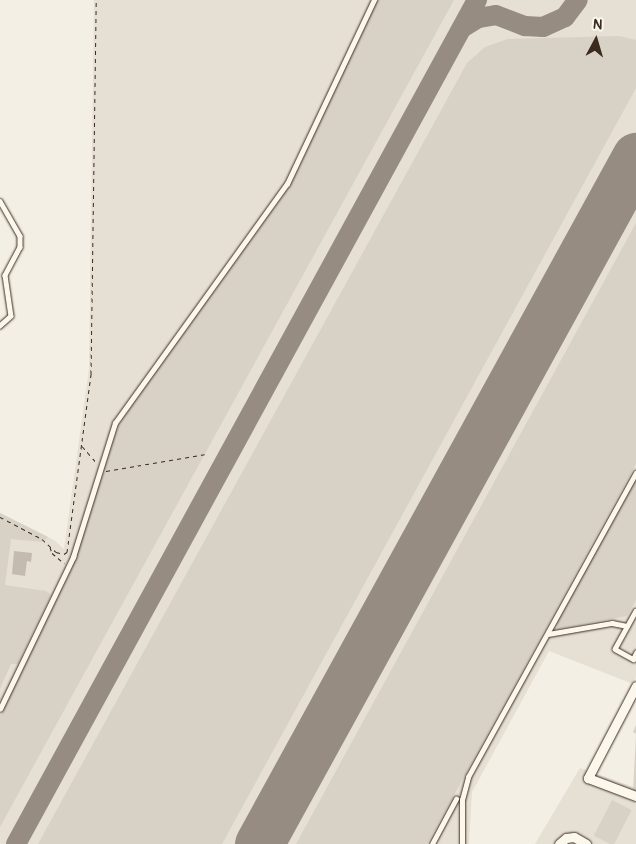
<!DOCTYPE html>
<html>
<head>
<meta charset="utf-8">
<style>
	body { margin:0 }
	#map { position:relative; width:636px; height:844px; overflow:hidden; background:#f3efe4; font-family:Pangolin,sans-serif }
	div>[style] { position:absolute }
	.built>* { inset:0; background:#e5dfd4 }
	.green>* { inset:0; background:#d8d1c6; transform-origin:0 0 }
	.taxiway>* { height:20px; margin:-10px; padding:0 10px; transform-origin:10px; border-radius:10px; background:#978c81 }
	.runway>* { height:49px; margin:-24.5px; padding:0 24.5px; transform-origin:24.5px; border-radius:24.5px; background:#978c81 }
	.building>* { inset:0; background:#c3bbb0 }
	.path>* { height:1px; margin-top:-0.5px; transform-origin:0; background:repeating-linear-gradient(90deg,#3b2a1e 0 4px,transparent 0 8px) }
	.roads { filter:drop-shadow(0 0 1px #3b2a1e) drop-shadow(0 0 1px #3b2a1e) }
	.service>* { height:4.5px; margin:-2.25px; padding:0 2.25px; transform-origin:2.25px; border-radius:2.25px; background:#fbf7ec }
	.minor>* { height:9px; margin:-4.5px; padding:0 4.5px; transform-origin:4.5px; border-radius:4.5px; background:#fbf7ec }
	span { translate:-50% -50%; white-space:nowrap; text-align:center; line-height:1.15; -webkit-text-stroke:4.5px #fbf7ec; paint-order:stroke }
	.north { position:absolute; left:571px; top:15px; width:50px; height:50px; -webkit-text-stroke:4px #fbf7ec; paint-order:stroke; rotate:6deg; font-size:14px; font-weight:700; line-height:20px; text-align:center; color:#3b2a1e }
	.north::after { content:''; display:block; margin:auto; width:18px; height:22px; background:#3b2a1e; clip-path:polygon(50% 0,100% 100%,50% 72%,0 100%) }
</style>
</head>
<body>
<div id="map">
	<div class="built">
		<i style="clip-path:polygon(94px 0,636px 0,636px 677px,633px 684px,549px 651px,472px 792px,469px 844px,0 844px,0 513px,54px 540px,64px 549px,89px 369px)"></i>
		<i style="clip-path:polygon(580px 768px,636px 788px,636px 844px,535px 844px)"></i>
	</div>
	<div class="green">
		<i style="clip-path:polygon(377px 0,454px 0,0 827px,0 716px,72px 567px,116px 431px,127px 409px,286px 190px)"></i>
		<i style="clip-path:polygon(619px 36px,636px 40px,636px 88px,222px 844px,38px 844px,467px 63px,485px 47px,508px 39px)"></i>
		<i style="clip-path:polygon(636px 223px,636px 464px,427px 844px,296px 844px)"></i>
		<i style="clip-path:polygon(636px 479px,636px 600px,627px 616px,557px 629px,557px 622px)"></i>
		<i style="clip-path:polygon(0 513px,48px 537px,43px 542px,11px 539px,5px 585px,46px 591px,51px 595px,18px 664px,11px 664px,0 689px)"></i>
		<i style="clip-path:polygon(636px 725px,636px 792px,633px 792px,636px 734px,633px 732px)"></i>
		<i style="left:612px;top:800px;width:22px;height:40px;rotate:27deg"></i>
	</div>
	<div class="taxiway">
		<i style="left:462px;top:28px;width:19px;rotate:-32deg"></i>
		<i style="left:478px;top:18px;width:18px;rotate:-9deg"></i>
		<i style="left:496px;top:15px;width:31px;rotate:21deg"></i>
		<i style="left:525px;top:26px;width:18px;rotate:3deg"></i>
		<i style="left:543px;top:27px;width:24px;rotate:-24deg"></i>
		<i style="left:565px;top:17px;width:21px;rotate:-53deg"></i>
		<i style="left:16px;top:844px;width:962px;rotate:-61.36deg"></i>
	</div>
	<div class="runway">
		<i style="left:259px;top:844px;width:784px;rotate:-61.24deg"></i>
	</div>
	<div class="building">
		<i style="clip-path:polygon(14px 551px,32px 553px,31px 562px,27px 561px,25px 576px,12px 574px)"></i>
	</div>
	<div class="path">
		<i style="left:82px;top:446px;width:21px;rotate:49deg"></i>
		<i style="left:106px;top:471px;width:100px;rotate:-9.7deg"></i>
		<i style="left:0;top:517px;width:47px;rotate:27.6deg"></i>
		<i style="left:42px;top:539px;width:19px;rotate:43deg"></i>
		<i style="left:56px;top:552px;width:8px;rotate:14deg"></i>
		<i style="left:64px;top:554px;width:4px;rotate:-34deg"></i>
		<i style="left:67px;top:552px;width:180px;rotate:-82.3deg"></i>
		<i style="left:91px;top:374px;width:374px;rotate:-89.2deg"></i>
		<i style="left:50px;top:547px;width:6px;rotate:72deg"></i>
		<i style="left:52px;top:553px;width:16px;rotate:40deg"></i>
	</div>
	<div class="roads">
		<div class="service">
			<i style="left:0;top:201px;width:40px;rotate:60.3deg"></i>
			<i style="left:20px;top:236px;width:11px;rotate:90deg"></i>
			<i style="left:20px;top:247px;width:32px;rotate:118deg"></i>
			<i style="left:5px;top:275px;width:41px;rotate:81.7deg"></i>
			<i style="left:11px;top:316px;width:15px;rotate:138deg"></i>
			<i style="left:636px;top:611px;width:43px;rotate:118.9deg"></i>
			<i style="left:615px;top:649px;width:21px;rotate:29deg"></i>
			<i style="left:633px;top:659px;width:7px;rotate:-63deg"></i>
			<i style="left:548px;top:634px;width:65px;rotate:-9.8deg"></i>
			<i style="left:612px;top:623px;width:15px;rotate:11deg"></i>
			<i style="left:0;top:709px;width:169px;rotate:-64.3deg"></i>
			<i style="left:73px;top:557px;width:140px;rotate:-72.6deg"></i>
			<i style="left:115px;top:423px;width:294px;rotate:-54.3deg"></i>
			<i style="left:287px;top:184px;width:204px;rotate:-64.7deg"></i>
			<i style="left:432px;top:844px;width:51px;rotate:-61.9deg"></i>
			<i style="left:462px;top:844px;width:44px;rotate:-90deg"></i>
			<i style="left:462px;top:800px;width:24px;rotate:-75deg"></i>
			<i style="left:468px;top:777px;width:347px;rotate:-61.1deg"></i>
		</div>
		<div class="minor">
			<i style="left:636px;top:686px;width:104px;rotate:117.6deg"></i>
			<i style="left:588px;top:778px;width:51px;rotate:20.6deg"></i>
			<i style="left:559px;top:844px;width:9px;rotate:-41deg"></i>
			<i style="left:566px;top:838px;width:8px;rotate:-7deg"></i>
			<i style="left:574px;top:837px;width:14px;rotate:30deg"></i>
		</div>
	</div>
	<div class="north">N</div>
</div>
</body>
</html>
